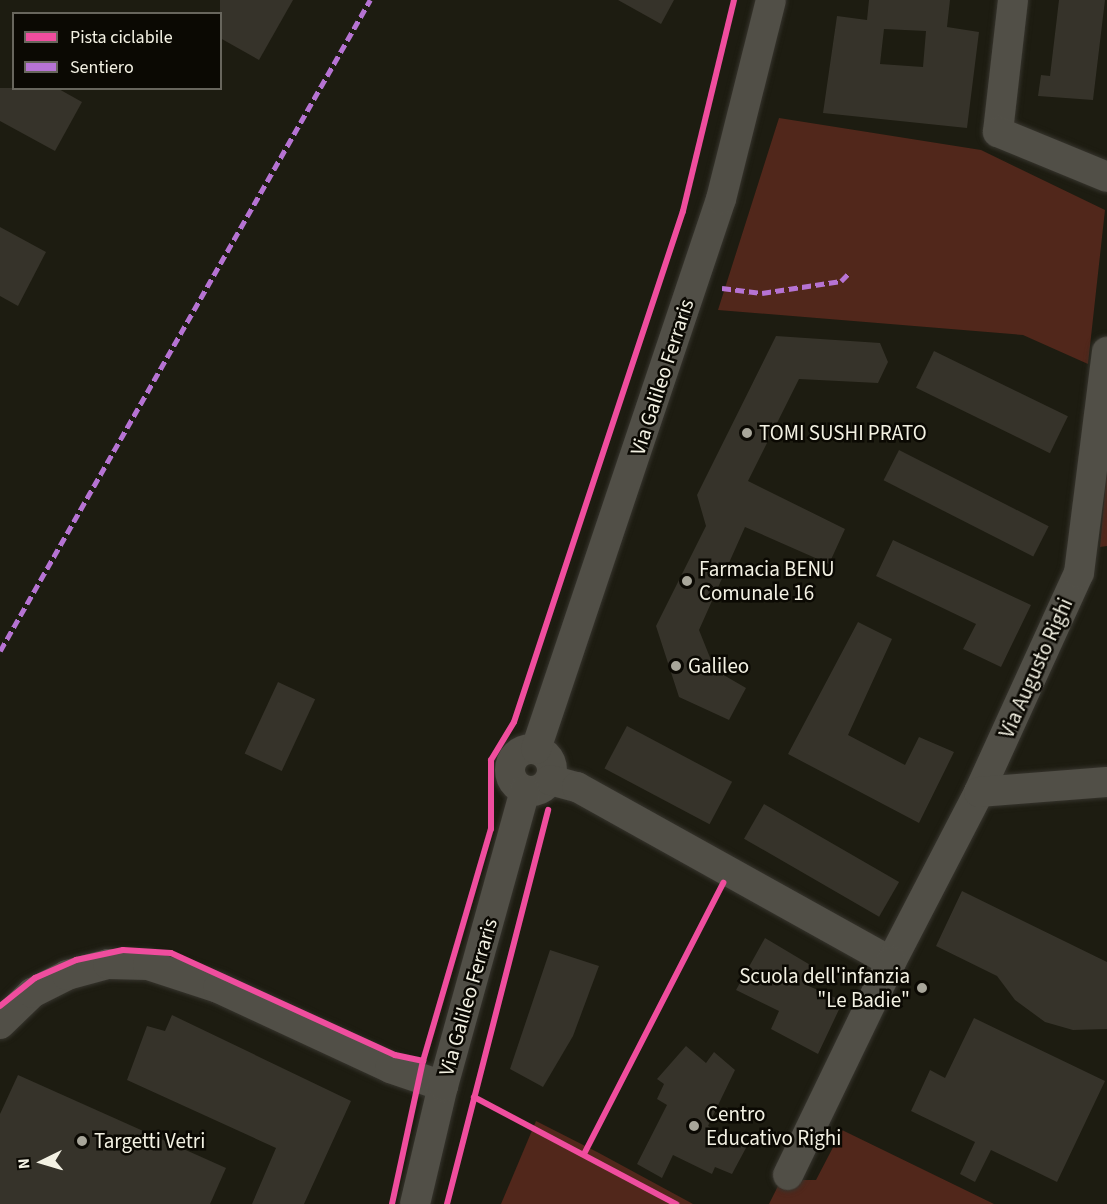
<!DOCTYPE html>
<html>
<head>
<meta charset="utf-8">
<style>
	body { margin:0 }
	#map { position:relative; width:1107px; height:1204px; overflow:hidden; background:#1d1c11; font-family:"Source Sans 3",sans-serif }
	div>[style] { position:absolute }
	.green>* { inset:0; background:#51271b }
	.building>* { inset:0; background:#36332a; transform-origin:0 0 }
	.roads { filter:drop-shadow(0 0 2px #36342d) drop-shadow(0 0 2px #36342d) }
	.minor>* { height:30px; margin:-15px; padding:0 15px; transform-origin:15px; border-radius:15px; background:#514f47 }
	.minor>.ring { margin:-15px; padding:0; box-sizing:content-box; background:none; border:30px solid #514f47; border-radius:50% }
	.quiet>* { height:4.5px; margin-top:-2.25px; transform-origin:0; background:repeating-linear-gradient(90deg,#b673d3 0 9px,transparent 0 13.5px) }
	.cycleway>* { height:6px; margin:-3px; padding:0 3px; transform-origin:3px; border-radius:3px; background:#ef4d9e }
	.dots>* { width:16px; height:16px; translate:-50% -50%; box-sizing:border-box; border:3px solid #0b0903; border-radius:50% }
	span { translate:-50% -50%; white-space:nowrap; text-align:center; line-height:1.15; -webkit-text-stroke:5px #0b0903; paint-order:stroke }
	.street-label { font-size:21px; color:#f3f1e3 }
	.poi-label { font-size:21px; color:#f3f1e3 }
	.left { translate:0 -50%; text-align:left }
	.right { translate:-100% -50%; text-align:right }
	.legend { position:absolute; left:12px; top:12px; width:210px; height:78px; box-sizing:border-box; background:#0b0903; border:2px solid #68665d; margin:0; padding:8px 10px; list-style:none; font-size:18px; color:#f3f1e3 }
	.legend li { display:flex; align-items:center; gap:12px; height:30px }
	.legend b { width:30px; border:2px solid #68665d }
	.north { position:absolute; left:12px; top:1132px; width:60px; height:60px; -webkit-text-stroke:4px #0b0903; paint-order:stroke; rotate:265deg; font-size:16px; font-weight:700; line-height:24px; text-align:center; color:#f3f1e3 }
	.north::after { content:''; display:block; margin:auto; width:21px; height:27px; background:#f3f1e3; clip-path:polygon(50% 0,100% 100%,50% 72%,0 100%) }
</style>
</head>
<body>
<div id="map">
	<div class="green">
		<i style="clip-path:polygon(779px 118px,981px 150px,1105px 210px,1088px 364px,1023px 335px,718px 310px)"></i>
		<i style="clip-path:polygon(1107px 469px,1107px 546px,1100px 547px)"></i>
		<i style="clip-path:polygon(536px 1121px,599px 1153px,693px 1204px,501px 1204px)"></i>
		<i style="clip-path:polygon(842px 1130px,994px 1204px,769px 1204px,781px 1180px,816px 1180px)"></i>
	</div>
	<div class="building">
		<i style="clip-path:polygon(220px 0,293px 0,259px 60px,220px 38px)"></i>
		<i style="clip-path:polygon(618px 0,674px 0,661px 24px)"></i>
		<i style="clip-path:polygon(evenodd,869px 0,950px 0,947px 27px,979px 32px,967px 128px,823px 113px,837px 16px,867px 20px,869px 0,884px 29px,926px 31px,923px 67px,880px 64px,884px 29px)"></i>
		<i style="clip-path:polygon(1059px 0,1105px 0,1093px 100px,1038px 96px,1041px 75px,1050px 76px)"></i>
		<i style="clip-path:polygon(0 88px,57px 88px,82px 102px,55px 151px,0 121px)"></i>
		<i style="clip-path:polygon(0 227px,46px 252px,18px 306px,0 296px)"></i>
		<i style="clip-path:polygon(776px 336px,880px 343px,888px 362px,878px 383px,799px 379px,748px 481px,845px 529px,829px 564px,745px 527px,699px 630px,715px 670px,746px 688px,729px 720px,679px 697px,656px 626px,706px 526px,697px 495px)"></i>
		<i style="left:934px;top:351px;width:149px;height:41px;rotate:26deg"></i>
		<i style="left:899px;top:450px;width:168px;height:34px;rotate:27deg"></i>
		<i style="clip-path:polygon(893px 540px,1031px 605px,1001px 667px,963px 649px,976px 624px,876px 576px)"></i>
		<i style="clip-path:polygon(858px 622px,892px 639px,848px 735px,905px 765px,919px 737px,954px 752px,919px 823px,788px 754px)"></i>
		<i style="left:278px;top:682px;width:41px;height:79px;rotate:25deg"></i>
		<i style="left:627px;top:726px;width:119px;height:48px;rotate:28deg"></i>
		<i style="left:764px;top:804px;width:156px;height:40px;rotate:30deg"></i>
		<i style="clip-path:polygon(962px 891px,1107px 962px,1107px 1029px,1073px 1030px,1045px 1022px,1015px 1000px,997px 976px,936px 946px)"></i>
		<i style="clip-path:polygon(765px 938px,812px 966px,804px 984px,843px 1001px,818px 1054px,771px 1029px,779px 1011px,736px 990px)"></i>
		<i style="clip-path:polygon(550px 950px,599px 966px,573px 1036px,543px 1087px,510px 1069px)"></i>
		<i style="clip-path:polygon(172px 1015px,351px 1101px,304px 1204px,252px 1204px,276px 1148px,127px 1080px,147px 1026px,165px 1031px)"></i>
		<i style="clip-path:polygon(974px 1018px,1105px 1081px,1057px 1182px,991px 1150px,975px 1182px,960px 1174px,975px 1142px,911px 1111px,930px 1070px,945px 1078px)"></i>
		<i style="clip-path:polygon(686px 1046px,706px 1063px,714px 1052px,735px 1070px,708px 1126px,747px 1146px,732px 1174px,715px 1167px,712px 1174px,673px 1155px,662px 1178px,637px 1164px,667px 1105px,657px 1099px,664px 1084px,657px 1079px)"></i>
		<i style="clip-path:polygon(18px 1075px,226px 1168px,210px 1204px,0 1204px,0 1114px)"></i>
	</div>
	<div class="roads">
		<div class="minor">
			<i style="left:1013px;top:0;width:133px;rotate:96.5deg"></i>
			<i style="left:998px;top:132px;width:118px;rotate:22.4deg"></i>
			<i class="ring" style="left:510px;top:749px;width:12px;height:12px"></i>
			<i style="left:536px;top:749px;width:580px;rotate:-71.41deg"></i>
			<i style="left:721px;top:199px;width:205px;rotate:-75.9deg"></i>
			<i style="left:550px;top:780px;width:28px;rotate:15deg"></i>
			<i style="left:577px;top:787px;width:359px;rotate:29.1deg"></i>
			<i style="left:891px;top:962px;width:191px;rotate:-62.6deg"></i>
			<i style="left:979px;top:792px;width:241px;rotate:-65.5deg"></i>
			<i style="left:1079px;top:573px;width:223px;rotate:-82.8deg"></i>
			<i style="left:979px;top:792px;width:128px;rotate:-4.5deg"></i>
			<i style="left:0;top:1024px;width:45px;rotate:-44.1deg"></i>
			<i style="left:32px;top:993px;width:39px;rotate:-27deg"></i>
			<i style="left:67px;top:975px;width:42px;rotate:-15deg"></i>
			<i style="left:108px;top:964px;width:40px;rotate:1.4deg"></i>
			<i style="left:148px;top:965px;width:74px;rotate:18.2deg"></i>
			<i style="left:218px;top:988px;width:190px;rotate:24.9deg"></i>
			<i style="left:390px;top:1068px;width:56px;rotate:18.8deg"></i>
			<i style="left:788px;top:1175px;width:237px;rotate:-64.2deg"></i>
			<i style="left:415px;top:1204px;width:121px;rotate:-76.7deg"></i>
			<i style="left:443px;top:1086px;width:306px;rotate:-74.5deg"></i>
		</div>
	</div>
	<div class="quiet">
		<i style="left:722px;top:288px;width:40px;rotate:7.1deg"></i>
		<i style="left:762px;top:293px;width:80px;rotate:-8.6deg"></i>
		<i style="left:841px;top:281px;width:10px;rotate:-45deg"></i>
		<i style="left:0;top:651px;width:749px;rotate:-60.39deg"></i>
	</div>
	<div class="cycleway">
		<i style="left:0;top:1006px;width:45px;rotate:-38.7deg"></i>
		<i style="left:35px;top:978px;width:45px;rotate:-23.7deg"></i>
		<i style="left:76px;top:960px;width:48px;rotate:-12deg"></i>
		<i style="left:123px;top:950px;width:48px;rotate:3.6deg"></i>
		<i style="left:171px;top:953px;width:246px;rotate:24.5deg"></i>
		<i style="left:395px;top:1055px;width:29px;rotate:12deg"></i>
		<i style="left:474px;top:1097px;width:229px;rotate:27.9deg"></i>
		<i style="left:584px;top:1154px;width:305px;rotate:-62.8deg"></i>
		<i style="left:392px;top:1204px;width:146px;rotate:-77.8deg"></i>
		<i style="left:423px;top:1061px;width:242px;rotate:-73.7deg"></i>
		<i style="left:491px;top:829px;width:69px;rotate:-90deg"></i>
		<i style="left:491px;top:760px;width:44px;rotate:-58.8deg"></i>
		<i style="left:514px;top:722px;width:538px;rotate:-71.7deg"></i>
		<i style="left:683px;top:211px;width:217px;rotate:-76.4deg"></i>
		<i style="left:447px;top:1204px;width:407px;rotate:-75.6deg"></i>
	</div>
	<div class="dots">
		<i style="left:747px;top:433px;background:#a8a69a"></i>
		<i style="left:687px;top:581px;background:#a8a69a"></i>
		<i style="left:676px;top:666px;background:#a8a69a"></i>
		<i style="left:922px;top:988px;background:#a8a69a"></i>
		<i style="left:694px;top:1126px;background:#a8a69a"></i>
		<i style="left:82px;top:1141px;background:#a8a69a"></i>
	</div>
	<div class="street-label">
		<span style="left:662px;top:377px;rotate:-72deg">Via Galileo Ferraris</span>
		<span style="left:1036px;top:668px;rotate:-66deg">Via Augusto Righi</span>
		<span style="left:468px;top:997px;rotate:-74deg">Via Galileo Ferraris</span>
	</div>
	<div class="poi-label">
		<span class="left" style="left:759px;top:433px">TOMI SUSHI PRATO</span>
		<span class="left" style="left:699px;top:581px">Farmacia BENU<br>Comunale 16</span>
		<span class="left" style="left:688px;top:666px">Galileo</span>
		<span class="right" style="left:910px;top:988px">Scuola dell'infanzia<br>"Le Badie"</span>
		<span class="left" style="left:706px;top:1126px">Centro<br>Educativo Righi</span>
		<span class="left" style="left:94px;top:1141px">Targetti Vetri</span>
	</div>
	<ul class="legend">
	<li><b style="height:8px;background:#ef4d9e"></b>Pista ciclabile</li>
	<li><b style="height:8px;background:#b673d3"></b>Sentiero</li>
	</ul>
	<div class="north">N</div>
</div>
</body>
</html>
